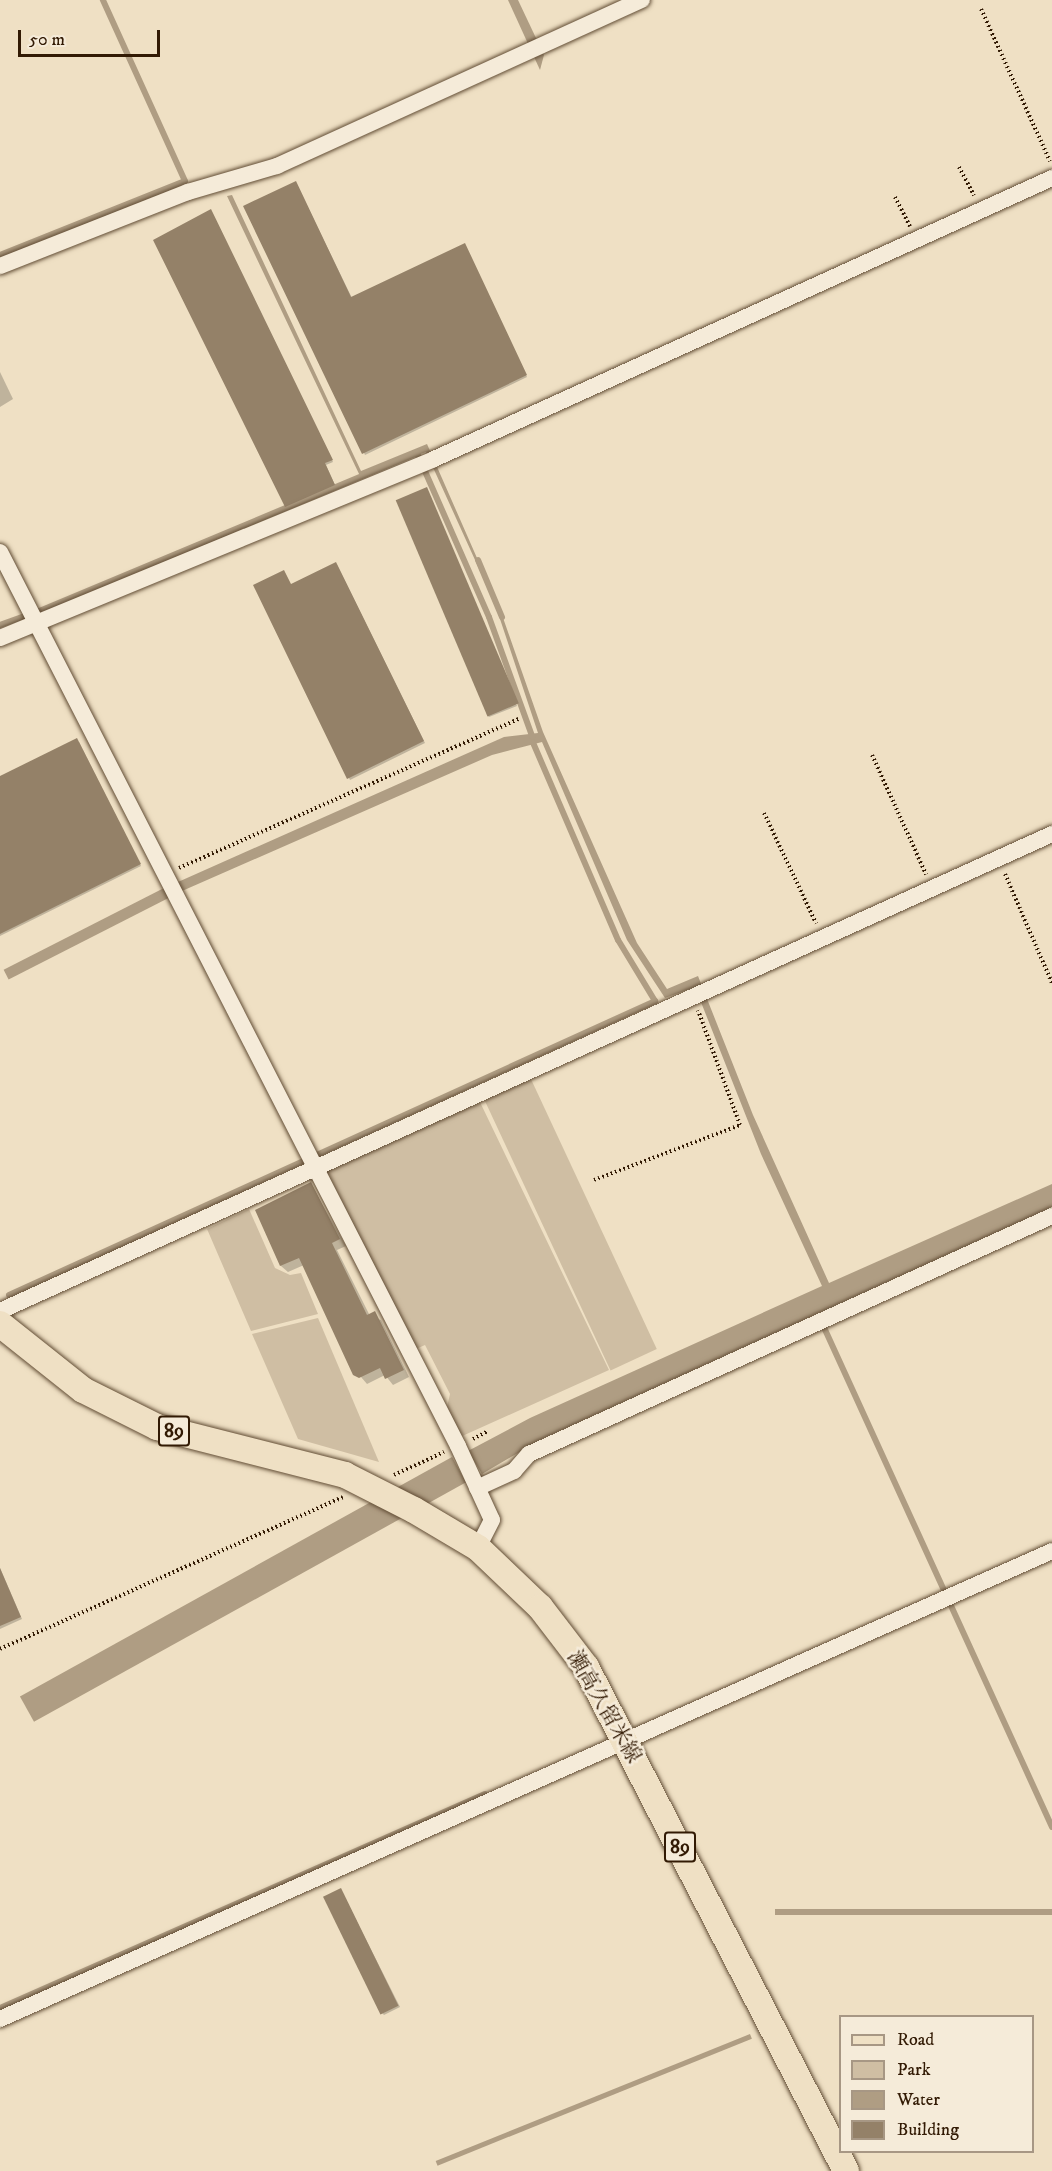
<!DOCTYPE html>
<html>
<head>
<meta charset="utf-8">
<style>
	body { margin:0 }
	#map { position:relative; width:1052px; height:2171px; overflow:hidden; background:#efe0c4; font-family:"IM FELL DW Pica","Noto Serif JP",serif }
	div>[style] { position:absolute }
	.green>* { inset:0; background:#cfbea3; transform-origin:0 0 }
	.water>* { inset:0; background:#af9d83; transform-origin:0 0 }
	.shadow>* { inset:0; background:#0003 }
	.stream>* { height:6px; margin:-3px; padding:0 3px; transform-origin:3px; border-radius:3px; background:#af9d83 }
	.building>* { inset:0; background:#948168; transform-origin:0 0 }
	.path>* { height:4px; margin-top:-2px; transform-origin:0; background:repeating-linear-gradient(90deg,#321a04 0 1.5px,transparent 0 4.5px) }
	.roads { filter:drop-shadow(0 0 2px #614c34) drop-shadow(0 0 2px #614c34) }
	.minor>* { height:16px; margin:-8px; padding:0 8px; transform-origin:8px; border-radius:8px; background:#f5ebd9 }
	.primary>* { height:26px; margin:-13px; padding:0 13px; transform-origin:13px; border-radius:13px; background:#efe0c4 }
	span { translate:-50% -50%; white-space:nowrap; text-align:center; line-height:1.15; -webkit-text-stroke:5px #f5ebd9; paint-order:stroke }
	.shield-label span { padding:2px 4px; background:#f5ebd9; border:2px solid; border-radius:4px; -webkit-text-stroke-width:0 }
	.shield-label { font-size:20px; color:#321a04; font-weight:700 }
	.street-label { font-size:21px; color:#321a04 }
	.legend { position:absolute; left:839px; top:2015px; width:195px; height:138px; box-sizing:border-box; background:#f5ebd9; border:2px solid #a79784; margin:0; padding:8px 10px; list-style:none; font-size:18px; color:#321a04 }
	.legend li { display:flex; align-items:center; gap:12px; height:30px }
	.legend b { width:30px; border:2px solid #a79784 }
	.scale { position:absolute; left:18px; top:30px; width:142px; height:27px; box-sizing:border-box; border:3px solid #321a04; border-top:0; padding-left:8px; font-size:18px; line-height:21px; white-space:nowrap; color:#321a04; -webkit-text-stroke:4px #f5ebd9; paint-order:stroke }
</style>
</head>
<body>
<div id="map">
	<div class="green">
		<i style="left:530px;top:1077px;width:300px;height:51px;rotate:65deg"></i>
		<i style="clip-path:polygon(479px 1100px,609px 1370px,460px 1437px,447px 1407px,450px 1394px,425px 1345px,416px 1349px,326px 1170px)"></i>
		<i style="clip-path:polygon(249px 1209px,275px 1268px,290px 1275px,301px 1273px,318px 1314px,251px 1331px,207px 1229px)"></i>
		<i style="clip-path:polygon(318px 1318px,379px 1462px,298px 1439px,252px 1334px)"></i>
	</div>
	<div class="water">
		<i style="clip-path:polygon(508px 0,518px 0,544px 55px,540px 70px)"></i>
		<i style="clip-path:polygon(232px 195px,361px 471px,427px 444px,502px 615px,543px 732px,637px 943px,667px 989px,698px 976px,753px 1115px,829px 1283px,1052px 1184px,1052px 1207px,540px 1440px,482px 1474px,468px 1451px,530px 1418px,822px 1286px,761px 1154px,695px 987px,665px 998px,627px 940px,542px 742px,492px 755px,182px 891px,178px 882px,504px 737px,538px 733px,495px 604px,426px 452px,360px 476px,227px 196px)"></i>
		<i style="left:164px;top:888px;width:11px;height:180px;rotate:63deg"></i>
		<i style="left:452px;top:1457px;width:29px;height:494px;rotate:61deg"></i>
		<i style="left:1052px;top:1909px;width:6px;height:277px;rotate:90deg"></i>
		<i style="left:750px;top:2034px;width:5px;height:339px;rotate:68deg"></i>
	</div>
	<div class="shadow">
		<i style="clip-path:polygon(297px 185px,352px 298px,465px 245px,527px 377px,365px 455px,245px 207px)"></i>
		<i style="clip-path:polygon(211px 211px,333px 462px,326px 465px,336px 487px,288px 508px)"></i>
		<i style="clip-path:polygon(0 372px,13px 399px,0 407px)"></i>
		<i style="clip-path:polygon(428px 491px,517px 706px,489px 717px,487px 715px)"></i>
		<i style="clip-path:polygon(337px 565px,425px 743px,350px 780px,255px 586px,291px 585px)"></i>
		<i style="clip-path:polygon(79px 742px,141px 866px,0 936px,0 778px)"></i>
		<i style="clip-path:polygon(310px 1183px,346px 1246px,337px 1250px,370px 1316px,381px 1320px,409px 1377px,393px 1385px,385px 1375px,367px 1384px,361px 1377px,304px 1265px,288px 1272px,281px 1266px,257px 1211px)"></i>
		<i style="clip-path:polygon(0 1568px,22px 1619px,0 1629px)"></i>
		<i style="clip-path:polygon(342px 1892px,400px 2007px,384px 2015px,382px 2013px)"></i>
	</div>
	<div class="stream">
		<i style="left:0;top:255px;width:199px;rotate:-21.8deg"></i>
		<i style="left:185px;top:181px;width:199px;rotate:-114.4deg"></i>
		<i style="left:478px;top:560px;width:62px;rotate:67.2deg"></i>
		<i style="left:37px;top:612px;width:412px;rotate:-22.7deg"></i>
		<i style="left:417px;top:453px;width:179px;rotate:66.3deg"></i>
		<i style="left:489px;top:617px;width:127px;rotate:70.1deg"></i>
		<i style="left:0;top:625px;width:27px;rotate:-20deg"></i>
		<i style="left:9px;top:1295px;width:710px;rotate:-24.47deg"></i>
		<i style="left:655px;top:1001px;width:71px;rotate:-121.2deg"></i>
		<i style="left:618px;top:940px;width:215px;rotate:-113.3deg"></i>
		<i style="left:822px;top:1323px;width:554px;rotate:65.47deg"></i>
		<i style="left:0;top:2008px;width:530px;rotate:-23.81deg"></i>
	</div>
	<div class="building">
		<i style="clip-path:polygon(296px 181px,351px 297px,465px 243px,527px 375px,362px 454px,243px 206px)"></i>
		<i style="clip-path:polygon(211px 209px,333px 460px,325px 463px,335px 485px,285px 507px,153px 240px)"></i>
		<i style="left:427px;top:487px;width:235px;height:34px;rotate:67deg"></i>
		<i style="clip-path:polygon(336px 562px,424px 741px,347px 779px,253px 585px,284px 570px,291px 584px)"></i>
		<i style="clip-path:polygon(77px 738px,141px 864px,0 934px,0 776px)"></i>
		<i style="clip-path:polygon(311px 1182px,340px 1239px,332px 1243px,367px 1315px,375px 1311px,404px 1370px,385px 1379px,380px 1368px,359px 1378px,353px 1375px,299px 1258px,280px 1266px,255px 1210px)"></i>
		<i style="clip-path:polygon(0 1568px,21px 1617px,0 1626px)"></i>
		<i style="left:341px;top:1888px;width:131px;height:20px;rotate:64deg"></i>
	</div>
	<div class="path">
		<i style="left:981px;top:9px;width:167px;rotate:65.6deg"></i>
		<i style="left:959px;top:167px;width:32px;rotate:62deg"></i>
		<i style="left:895px;top:197px;width:33px;rotate:63deg"></i>
		<i style="left:872px;top:755px;width:131px;rotate:65.6deg"></i>
		<i style="left:764px;top:813px;width:122px;rotate:64.7deg"></i>
		<i style="left:179px;top:868px;width:373px;rotate:-23.7deg"></i>
		<i style="left:1005px;top:874px;width:119px;rotate:66.7deg"></i>
		<i style="left:594px;top:1180px;width:156px;rotate:-20.6deg"></i>
		<i style="left:740px;top:1125px;width:122px;rotate:-110.1deg"></i>
		<i style="left:473px;top:1439px;width:17px;rotate:-28deg"></i>
		<i style="left:394px;top:1475px;width:55px;rotate:-24.7deg"></i>
		<i style="left:0;top:1649px;width:375px;rotate:-23.9deg"></i>
	</div>
	<div class="roads">
		<div class="minor">
			<i style="left:0;top:266px;width:202px;rotate:-21.5deg"></i>
			<i style="left:188px;top:192px;width:93px;rotate:-16.3deg"></i>
			<i style="left:277px;top:166px;width:401px;rotate:-24.5deg"></i>
			<i style="left:0;top:552px;width:1004px;rotate:62.87deg"></i>
			<i style="left:458px;top:1446px;width:81px;rotate:65.3deg"></i>
			<i style="left:492px;top:1520px;width:31px;rotate:117deg"></i>
			<i style="left:0;top:638px;width:469px;rotate:-22.4deg"></i>
			<i style="left:434px;top:459px;width:679px;rotate:-24.45deg"></i>
			<i style="left:0;top:1311px;width:1155px;rotate:-24.39deg"></i>
			<i style="left:477px;top:1488px;width:41px;rotate:-24.7deg"></i>
			<i style="left:514px;top:1471px;width:23px;rotate:-49deg"></i>
			<i style="left:529px;top:1454px;width:575px;rotate:-24.47deg"></i>
			<i style="left:0;top:2019px;width:1151px;rotate:-23.98deg"></i>
		</div>
		<div class="primary">
			<i style="left:0;top:1324px;width:106px;rotate:38.5deg"></i>
			<i style="left:83px;top:1390px;width:83px;rotate:26.6deg"></i>
			<i style="left:157px;top:1427px;width:194px;rotate:14.3deg"></i>
			<i style="left:345px;top:1475px;width:77px;rotate:26.9deg"></i>
			<i style="left:414px;top:1510px;width:74px;rotate:30.7deg"></i>
			<i style="left:478px;top:1548px;width:86px;rotate:43.6deg"></i>
			<i style="left:540px;top:1607px;width:76px;rotate:52.5deg"></i>
			<i style="left:586px;top:1667px;width:567px;rotate:62.71deg"></i>
		</div>
	</div>
	<div class="shield-label">
		<span style="left:174px;top:1431px">89</span>
		<span style="left:680px;top:1847px">89</span>
	</div>
	<div class="street-label">
		<span style="left:604px;top:1707px;rotate:60deg">瀬高久留米線</span>
	</div>
	<ul class="legend">
	<li><b style="height:8px;background:#efe0c4"></b>Road</li>
	<li><b style="height:16px;background:#cfbea3"></b>Park</li>
	<li><b style="height:16px;background:#af9d83"></b>Water</li>
	<li><b style="height:16px;background:#948168"></b>Building</li>
	</ul>
	<div class="scale">50 m</div>
</div>
</body>
</html>
